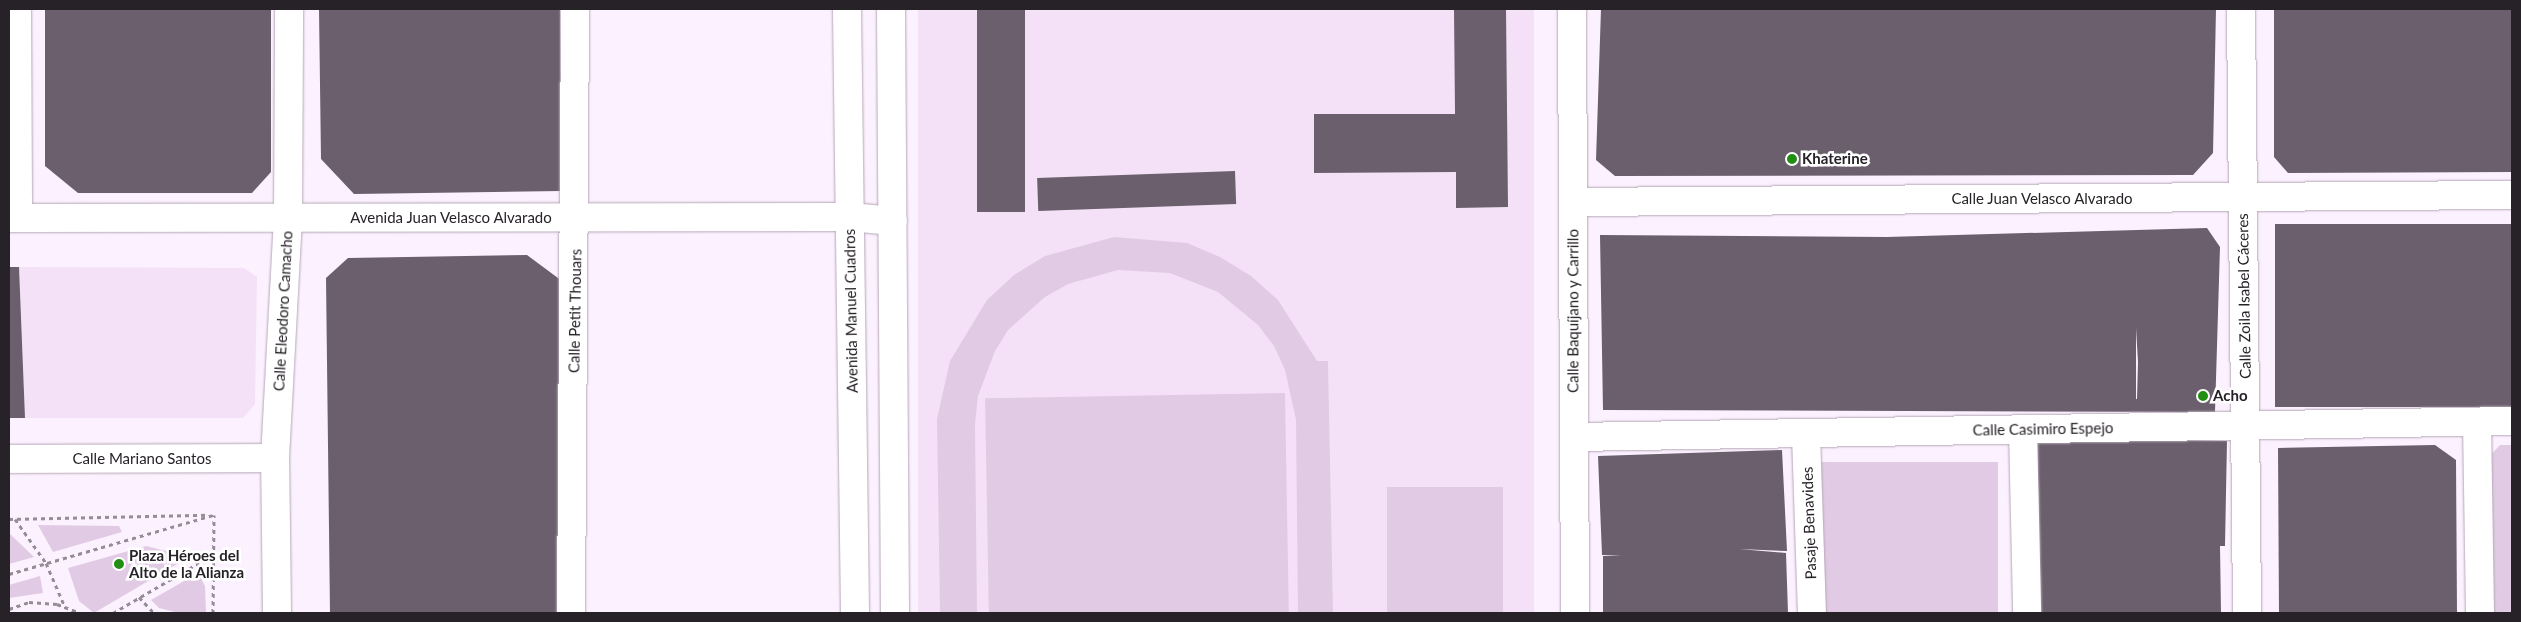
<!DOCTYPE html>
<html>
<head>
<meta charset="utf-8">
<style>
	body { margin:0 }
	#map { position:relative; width:2521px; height:622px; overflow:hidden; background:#fcf1fe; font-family:Lato,sans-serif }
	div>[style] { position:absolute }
	.built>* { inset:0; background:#f4e1f7; transform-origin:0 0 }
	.green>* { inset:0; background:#e1cbe4; transform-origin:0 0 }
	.building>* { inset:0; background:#6b5f6d; transform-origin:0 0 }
	.path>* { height:3px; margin-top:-1.5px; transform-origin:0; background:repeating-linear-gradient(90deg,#948c96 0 4px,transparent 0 8px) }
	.roads { filter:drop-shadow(0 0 1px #b5a7b7) drop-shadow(0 0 1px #b5a7b7) }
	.minor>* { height:28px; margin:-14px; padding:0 14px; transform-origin:14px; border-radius:14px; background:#fff }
	.tertiary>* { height:28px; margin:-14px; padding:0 14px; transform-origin:14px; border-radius:14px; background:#fff }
	.dots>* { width:14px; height:14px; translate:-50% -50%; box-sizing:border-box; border:2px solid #fff; border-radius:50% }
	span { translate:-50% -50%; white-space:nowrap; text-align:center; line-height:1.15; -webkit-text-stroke:5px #fff; paint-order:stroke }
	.poi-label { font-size:15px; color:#272228; font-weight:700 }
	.left { translate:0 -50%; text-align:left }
	.street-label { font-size:15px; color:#272228 }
	.frame { position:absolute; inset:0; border:10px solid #272228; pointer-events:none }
</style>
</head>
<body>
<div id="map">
	<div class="built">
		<i style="left:918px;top:9px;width:616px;height:604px"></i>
		<i style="clip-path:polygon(19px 267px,244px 268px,257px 277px,255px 404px,243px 418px,25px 418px)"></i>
	</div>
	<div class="green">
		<i style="clip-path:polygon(1114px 237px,1187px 243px,1220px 257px,1251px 276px,1278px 300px,1317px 361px,1328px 361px,1333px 613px,1298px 613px,1296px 420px,1285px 370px,1274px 346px,1258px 325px,1218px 292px,1170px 273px,1118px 270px,1068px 284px,1045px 297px,1008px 330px,995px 351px,978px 396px,975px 424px,977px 613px,940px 613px,937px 419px,950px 361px,987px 300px,1014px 275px,1045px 256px)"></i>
		<i style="left:1285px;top:393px;width:220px;height:300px;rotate:89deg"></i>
		<i style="clip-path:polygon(2500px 445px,2512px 445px,2512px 613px,2487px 613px,2486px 460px)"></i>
		<i style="left:1998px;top:462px;width:151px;height:183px;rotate:90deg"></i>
		<i style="left:1387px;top:487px;width:116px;height:126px"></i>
		<i style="clip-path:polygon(38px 525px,119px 526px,122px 532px,53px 552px)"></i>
		<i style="clip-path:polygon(9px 534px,10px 534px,34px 557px,9px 564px)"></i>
		<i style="clip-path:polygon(146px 546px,189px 557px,94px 613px,79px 601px,68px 568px)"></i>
		<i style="clip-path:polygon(198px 573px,205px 586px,206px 613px,179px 613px,159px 608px,151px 600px)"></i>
		<i style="clip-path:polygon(40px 576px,43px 593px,9px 598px,9px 585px)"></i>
	</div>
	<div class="building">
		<i style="clip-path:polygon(45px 9px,271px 9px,271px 172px,252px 193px,78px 193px,45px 166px)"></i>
		<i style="clip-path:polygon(319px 9px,560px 9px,561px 191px,354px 194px,321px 159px)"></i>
		<i style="left:977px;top:9px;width:48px;height:203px"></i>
		<i style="clip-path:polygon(1454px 9px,1506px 9px,1508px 207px,1456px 208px,1456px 172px,1314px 173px,1314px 114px,1455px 114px)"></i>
		<i style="clip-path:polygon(1601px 9px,2216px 9px,2213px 153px,2193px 175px,1615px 176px,1596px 160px)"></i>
		<i style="clip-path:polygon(2274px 9px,2512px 9px,2512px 172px,2288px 173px,2274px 157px)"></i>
		<i style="left:1235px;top:171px;width:33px;height:198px;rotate:88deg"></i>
		<i style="left:2512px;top:224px;width:183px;height:237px;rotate:90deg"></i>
		<i style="clip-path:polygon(evenodd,2207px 228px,2220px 247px,2215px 412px,1603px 410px,1600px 235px,1887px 237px,2207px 228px,2136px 328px,2138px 362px,2137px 399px,2136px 399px,2136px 328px)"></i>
		<i style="clip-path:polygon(527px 255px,562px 281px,559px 613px,330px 613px,326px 278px,348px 258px)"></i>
		<i style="clip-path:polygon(9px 267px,19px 267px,25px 418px,9px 418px)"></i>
		<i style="clip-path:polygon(2032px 438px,2227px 441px,2225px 546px,2215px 546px,2220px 546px,2221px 613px,2035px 613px)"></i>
		<i style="clip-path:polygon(2435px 445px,2456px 460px,2457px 613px,2279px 613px,2278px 448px)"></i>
		<i style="clip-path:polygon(1782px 450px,1787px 551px,1739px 549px,1786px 553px,1788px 613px,1603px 613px,1603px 556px,1621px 555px,1602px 555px,1598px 456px)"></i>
	</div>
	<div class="path">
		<i style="left:9px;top:519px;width:199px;rotate:-1.2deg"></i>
		<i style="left:15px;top:519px;width:54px;rotate:54.8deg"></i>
		<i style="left:46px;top:563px;width:48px;rotate:66.6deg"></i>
		<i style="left:9px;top:574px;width:213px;rotate:-16.1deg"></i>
		<i style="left:139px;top:597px;width:22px;rotate:47deg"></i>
		<i style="left:154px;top:613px;width:16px"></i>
		<i style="left:9px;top:609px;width:21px;rotate:-19deg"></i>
		<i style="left:29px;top:602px;width:28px;rotate:4deg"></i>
		<i style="left:57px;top:604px;width:26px;rotate:21deg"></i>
		<i style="left:113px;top:613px;width:117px;rotate:-30.3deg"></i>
		<i style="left:213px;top:613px;width:98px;rotate:-89.4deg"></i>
	</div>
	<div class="roads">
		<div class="minor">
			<i style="left:17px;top:9px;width:209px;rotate:89.7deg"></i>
			<i style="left:1572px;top:9px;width:604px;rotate:89.72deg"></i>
			<i style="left:2241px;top:9px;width:604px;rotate:89.43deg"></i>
			<i style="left:1573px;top:202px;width:939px;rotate:-0.43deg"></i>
			<i style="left:9px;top:218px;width:841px;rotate:-0.07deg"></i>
			<i style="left:850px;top:217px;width:43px;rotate:5.3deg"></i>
			<i style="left:2477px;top:422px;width:191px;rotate:89.1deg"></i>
			<i style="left:2023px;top:430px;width:183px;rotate:88.7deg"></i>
			<i style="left:1806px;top:434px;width:179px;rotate:88.1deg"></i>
			<i style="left:1574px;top:437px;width:938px;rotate:-0.98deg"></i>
			<i style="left:9px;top:459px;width:266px;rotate:-0.2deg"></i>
			<i style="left:277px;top:613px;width:155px;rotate:-90.7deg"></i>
			<i style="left:275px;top:458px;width:239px;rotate:-86.9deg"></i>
			<i style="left:288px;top:219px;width:210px;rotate:-89.7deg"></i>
			<i style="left:571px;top:613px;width:604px;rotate:-89.62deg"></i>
		</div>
		<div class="tertiary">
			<i style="left:847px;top:9px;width:604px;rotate:89.24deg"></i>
			<i style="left:891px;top:9px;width:604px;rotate:89.62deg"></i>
		</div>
	</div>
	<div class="dots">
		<i style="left:1792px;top:159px;background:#228e13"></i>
		<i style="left:2203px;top:396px;background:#228e13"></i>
		<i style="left:119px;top:564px;background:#228e13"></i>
	</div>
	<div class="poi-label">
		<span class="left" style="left:1802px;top:159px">Khaterine</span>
		<span class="left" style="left:2213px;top:396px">Acho</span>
		<span class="left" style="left:129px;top:564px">Plaza Héroes del<br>Alto de la Alianza</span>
	</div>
	<div class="street-label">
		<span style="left:2042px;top:199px">Calle Juan Velasco Alvarado</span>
		<span style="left:451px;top:218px">Avenida Juan Velasco Alvarado</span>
		<span style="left:2244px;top:296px;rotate:-91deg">Calle Zoila Isabel Cáceres</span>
		<span style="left:283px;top:311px;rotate:-87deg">Calle Eleodoro Camacho</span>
		<span style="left:575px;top:311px;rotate:-89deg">Calle Petit Thouars</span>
		<span style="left:851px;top:311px;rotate:-91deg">Avenida Manuel Cuadros</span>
		<span style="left:1573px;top:311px;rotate:-90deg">Calle Baquíjano y Carrillo</span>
		<span style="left:2043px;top:429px;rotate:-1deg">Calle Casimiro Espejo</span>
		<span style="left:142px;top:459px">Calle Mariano Santos</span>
		<span style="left:1809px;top:523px;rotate:-92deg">Pasaje Benavides</span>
	</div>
	<div class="frame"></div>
</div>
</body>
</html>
